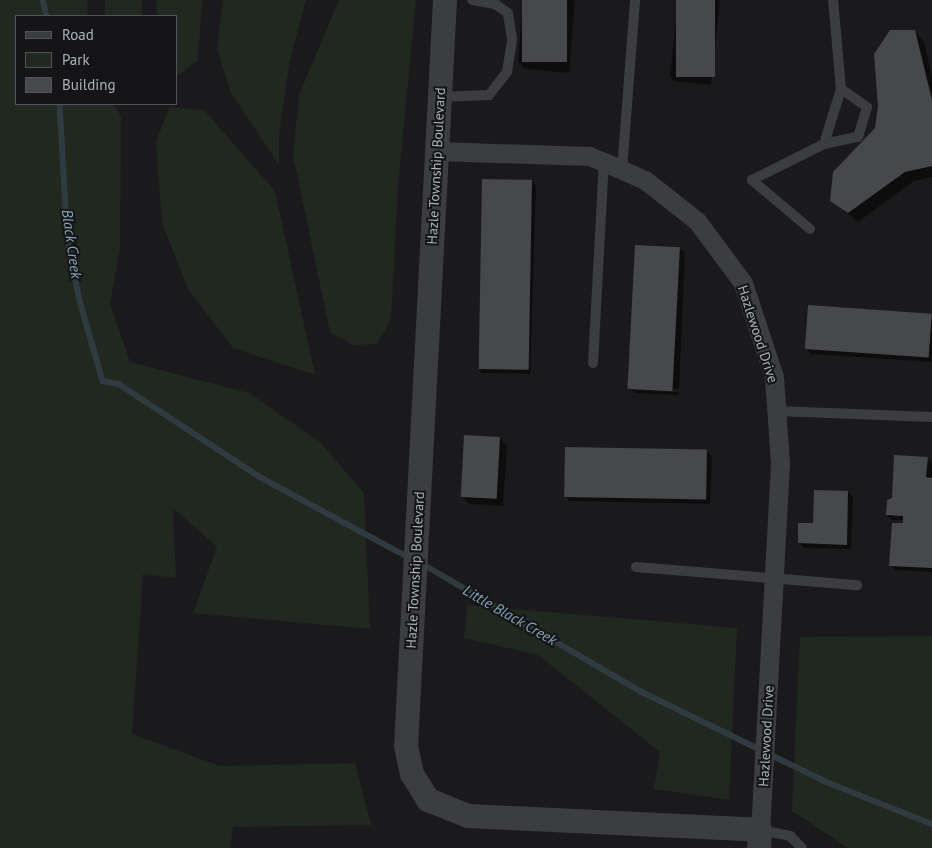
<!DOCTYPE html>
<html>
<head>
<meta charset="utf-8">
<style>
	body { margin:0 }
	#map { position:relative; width:932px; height:848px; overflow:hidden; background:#1a1a1c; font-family:"PT Sans",sans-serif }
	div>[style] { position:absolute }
	.green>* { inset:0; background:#202820; transform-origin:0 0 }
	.shadow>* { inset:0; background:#0007 }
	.stream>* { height:5.5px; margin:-2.75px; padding:0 2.75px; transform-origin:2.75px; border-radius:2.75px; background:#303b41 }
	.building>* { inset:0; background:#47484c; transform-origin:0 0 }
	.service>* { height:10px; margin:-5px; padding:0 5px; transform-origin:5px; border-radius:5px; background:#3b3d41 }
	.minor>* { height:19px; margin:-9.5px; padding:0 9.5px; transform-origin:9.5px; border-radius:9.5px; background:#3b3d41 }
	.tertiary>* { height:24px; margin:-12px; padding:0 12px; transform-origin:12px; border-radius:12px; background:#3b3d41 }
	span { translate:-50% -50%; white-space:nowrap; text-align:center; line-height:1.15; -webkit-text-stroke:4px #151517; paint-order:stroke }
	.street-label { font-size:14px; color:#adb3bc }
	.water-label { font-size:15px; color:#84a5b6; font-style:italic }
	.legend { position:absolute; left:15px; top:15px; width:162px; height:90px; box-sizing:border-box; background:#151517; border:1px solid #525459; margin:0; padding:6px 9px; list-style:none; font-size:15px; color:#adb3bc }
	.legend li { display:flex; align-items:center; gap:10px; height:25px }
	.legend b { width:25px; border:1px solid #525459 }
</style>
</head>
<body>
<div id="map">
	<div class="green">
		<i style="clip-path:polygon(0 0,87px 0,88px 16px,16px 16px,16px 104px,114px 104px,121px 117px,120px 248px,110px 304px,130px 362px,249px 393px,320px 442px,364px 493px,370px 629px,193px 613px,217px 547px,173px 508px,176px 578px,143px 574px,132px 734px,220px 766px,355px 763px,371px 825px,233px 827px,230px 848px,0 848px)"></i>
		<i style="left:105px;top:0;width:37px;height:16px"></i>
		<i style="clip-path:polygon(156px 0,202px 0,198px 60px,176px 77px,176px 16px,157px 16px)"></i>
		<i style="clip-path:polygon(223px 0,306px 0,290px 60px,279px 133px,279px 165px,231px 93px,217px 49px)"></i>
		<i style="clip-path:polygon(339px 0,416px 0,398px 186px,391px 319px,377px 344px,353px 345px,330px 332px,293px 155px,299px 95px)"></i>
		<i style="clip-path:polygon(170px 107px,204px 110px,275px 191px,315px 375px,233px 348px,188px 289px,162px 223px,156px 141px)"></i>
		<i style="clip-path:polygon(467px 605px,737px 628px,729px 800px,654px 789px,660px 752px,538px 655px,464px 638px)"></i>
		<i style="clip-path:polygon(932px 636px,932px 848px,848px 848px,792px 811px,800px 637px)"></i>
	</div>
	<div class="shadow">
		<i style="clip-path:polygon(523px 0,575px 0,569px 73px,525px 69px,518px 62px)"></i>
		<i style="clip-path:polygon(678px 0,720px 0,711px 85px,674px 81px,670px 76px)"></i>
		<i style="clip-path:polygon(914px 31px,924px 41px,932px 78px,932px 177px,914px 181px,858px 222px,831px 200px,876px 128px)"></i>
		<i style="clip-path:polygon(531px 181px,536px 186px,530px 374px,482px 373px,478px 368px)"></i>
		<i style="clip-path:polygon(680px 248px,685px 253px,679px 389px,633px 388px,633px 390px,679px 392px,679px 395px,635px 393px,630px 388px)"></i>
		<i style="clip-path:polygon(932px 315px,932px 362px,811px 354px,806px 349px)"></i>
		<i style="clip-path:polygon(500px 438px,507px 446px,503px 506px,469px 504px,462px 497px)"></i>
		<i style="clip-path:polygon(707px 451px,712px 456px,710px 504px,569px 501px,565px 496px)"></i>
		<i style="clip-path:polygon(927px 458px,932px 463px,932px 572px,895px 570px,890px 565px,904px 520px,892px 520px,887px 515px,893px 499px)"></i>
		<i style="clip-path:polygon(848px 492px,853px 497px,851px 549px,804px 548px,799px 543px,814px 524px)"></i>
	</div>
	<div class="stream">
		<i style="left:43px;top:0;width:16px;rotate:76deg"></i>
		<i style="left:60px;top:104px;width:137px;rotate:86.7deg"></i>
		<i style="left:68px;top:241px;width:61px;rotate:78.7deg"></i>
		<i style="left:80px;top:301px;width:83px;rotate:74deg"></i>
		<i style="left:103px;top:381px;width:16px;rotate:11deg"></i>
		<i style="left:119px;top:384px;width:169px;rotate:33.4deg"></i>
		<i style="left:260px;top:477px;width:170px;rotate:28.4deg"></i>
		<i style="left:421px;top:563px;width:254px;rotate:30.3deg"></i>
		<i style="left:640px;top:691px;width:210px;rotate:26deg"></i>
		<i style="left:829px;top:783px;width:111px;rotate:21.7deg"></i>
	</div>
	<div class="building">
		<i style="left:522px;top:0;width:45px;height:62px"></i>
		<i style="left:676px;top:0;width:39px;height:77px"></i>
		<i style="clip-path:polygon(890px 30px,915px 30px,932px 100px,932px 166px,905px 172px,848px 213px,830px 201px,833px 172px,875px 128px,878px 106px,874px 54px)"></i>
		<i style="left:482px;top:179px;width:50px;height:190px;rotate:1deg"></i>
		<i style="left:635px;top:245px;width:45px;height:144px;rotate:3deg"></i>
		<i style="left:808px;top:305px;width:124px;height:44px;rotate:4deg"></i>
		<i style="left:464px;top:435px;width:36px;height:62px;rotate:3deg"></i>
		<i style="left:565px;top:447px;width:142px;height:50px;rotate:1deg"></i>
		<i style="clip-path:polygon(894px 455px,928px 457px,926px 477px,932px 478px,932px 568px,889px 566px,892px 523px,903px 523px,903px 516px,886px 515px,887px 500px,892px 498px)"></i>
		<i style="clip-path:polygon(814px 490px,848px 491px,847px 545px,798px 543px,798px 523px,813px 523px)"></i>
	</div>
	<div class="service">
		<i style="left:440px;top:97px;width:49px;rotate:-2.3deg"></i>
		<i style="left:489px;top:95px;width:29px;rotate:-52deg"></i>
		<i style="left:507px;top:72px;width:33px;rotate:-81deg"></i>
		<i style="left:512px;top:39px;width:26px;rotate:-99deg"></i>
		<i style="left:508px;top:13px;width:16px;rotate:-145deg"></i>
		<i style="left:495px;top:4px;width:23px;rotate:-170deg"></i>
		<i style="left:824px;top:144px;width:58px;rotate:-72.8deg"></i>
		<i style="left:622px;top:170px;width:170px;rotate:-85.6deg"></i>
		<i style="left:810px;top:229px;width:76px;rotate:-139.8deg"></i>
		<i style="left:752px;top:180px;width:80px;rotate:-26.6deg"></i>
		<i style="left:824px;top:144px;width:35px;rotate:-12deg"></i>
		<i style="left:858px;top:137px;width:31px;rotate:-73deg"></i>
		<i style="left:867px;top:107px;width:32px;rotate:-145deg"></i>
		<i style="left:841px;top:89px;width:89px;rotate:-95.1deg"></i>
		<i style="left:593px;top:363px;width:201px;rotate:-86.9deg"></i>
		<i style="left:777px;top:411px;width:155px;rotate:2.2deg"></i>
		<i style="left:636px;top:567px;width:222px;rotate:4.7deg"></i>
		<i style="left:760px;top:830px;width:31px;rotate:11deg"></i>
		<i style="left:790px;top:836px;width:17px;rotate:45deg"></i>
	</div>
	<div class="minor">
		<i style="left:437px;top:151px;width:152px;rotate:1.9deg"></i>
		<i style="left:589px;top:156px;width:16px;rotate:22deg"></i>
		<i style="left:604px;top:162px;width:45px;rotate:23.7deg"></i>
		<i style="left:645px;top:180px;width:66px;rotate:38.3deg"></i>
		<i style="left:697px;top:221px;width:77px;rotate:53.4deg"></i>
		<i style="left:743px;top:283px;width:99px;rotate:71.7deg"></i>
		<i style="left:774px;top:377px;width:86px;rotate:86deg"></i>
		<i style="left:780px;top:463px;width:368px;rotate:93.1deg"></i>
	</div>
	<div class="tertiary">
		<i style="left:445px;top:0;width:747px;rotate:92.99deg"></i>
		<i style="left:406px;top:746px;width:29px;rotate:78deg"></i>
		<i style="left:412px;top:774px;width:31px;rotate:58deg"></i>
		<i style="left:428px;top:800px;width:43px;rotate:21.8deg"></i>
		<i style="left:468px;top:816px;width:292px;rotate:2.7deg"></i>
		<i style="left:760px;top:830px;width:18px;rotate:93deg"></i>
	</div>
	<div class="street-label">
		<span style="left:436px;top:166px;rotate:-87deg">Hazle Township Boulevard</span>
		<span style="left:758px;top:334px;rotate:72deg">Hazlewood Drive</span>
		<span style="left:415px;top:570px;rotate:-87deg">Hazle Township Boulevard</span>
		<span style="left:766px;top:736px;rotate:-87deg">Hazlewood Drive</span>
	</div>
	<div class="water-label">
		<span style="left:72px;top:244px;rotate:82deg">Black Creek</span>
		<span style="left:510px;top:615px;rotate:30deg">Little Black Creek</span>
	</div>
	<ul class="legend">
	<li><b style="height:6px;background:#3b3d41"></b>Road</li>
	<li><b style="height:14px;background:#202820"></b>Park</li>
	<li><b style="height:14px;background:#47484c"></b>Building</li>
	</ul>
</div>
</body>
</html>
